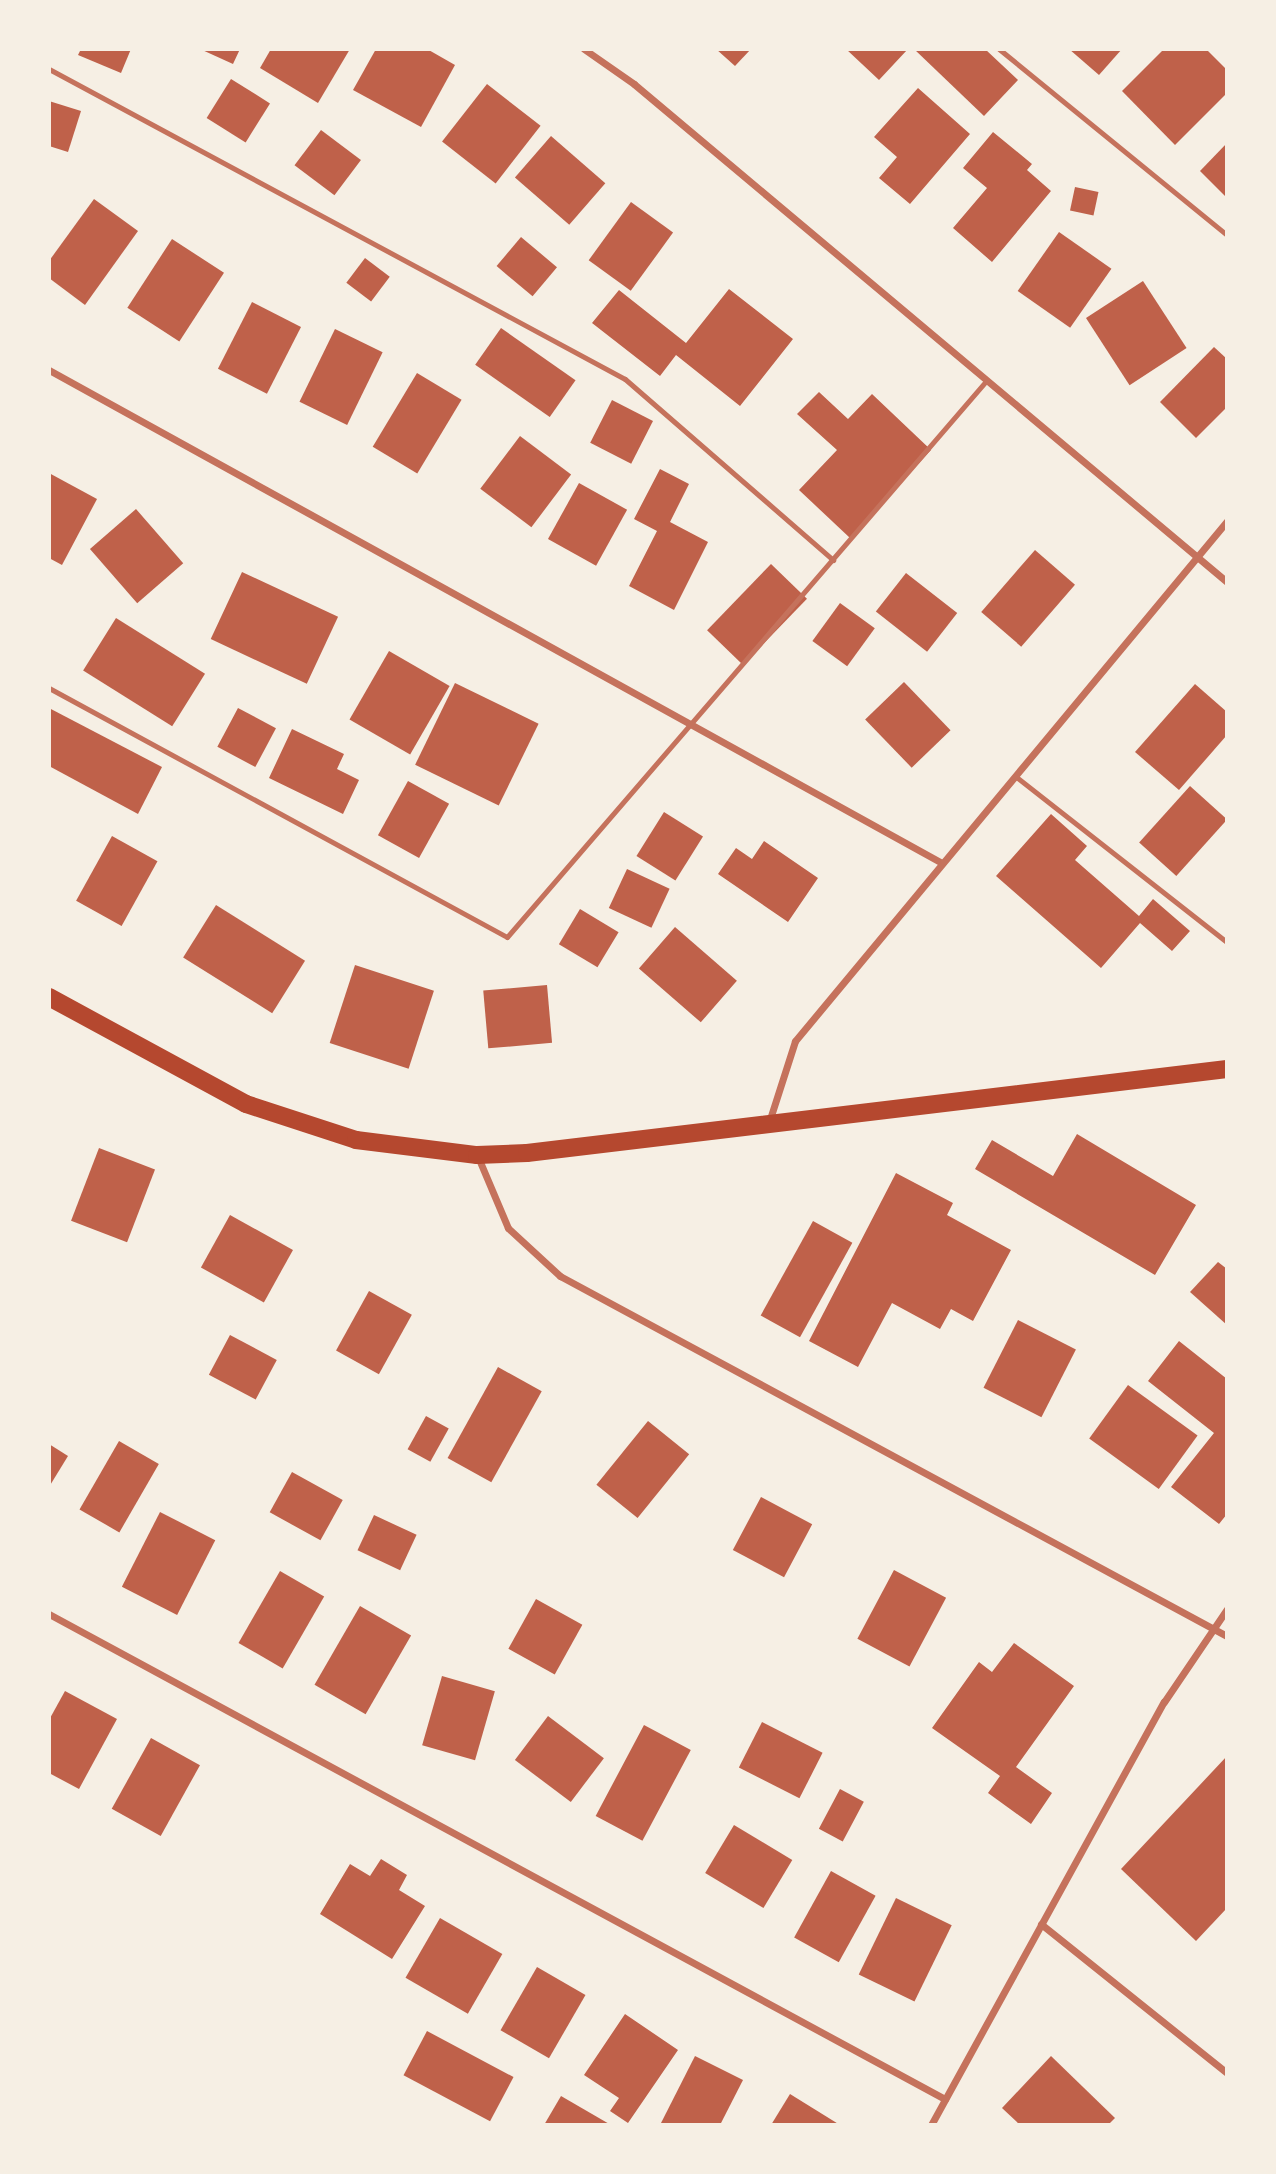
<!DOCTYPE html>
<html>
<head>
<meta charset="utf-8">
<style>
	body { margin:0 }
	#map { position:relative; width:1276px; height:2174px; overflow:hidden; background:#f6efe4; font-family:Helvetica,sans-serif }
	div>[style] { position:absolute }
	.building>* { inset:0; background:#bf614a; transform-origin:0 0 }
	.service>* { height:5px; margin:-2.5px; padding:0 2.5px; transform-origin:2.5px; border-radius:2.5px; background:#c5725c }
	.minor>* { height:7px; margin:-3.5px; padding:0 3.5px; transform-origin:3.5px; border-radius:3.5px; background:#c5725c }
	.primary>* { height:18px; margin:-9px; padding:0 9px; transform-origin:9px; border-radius:9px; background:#b5482f }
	span { translate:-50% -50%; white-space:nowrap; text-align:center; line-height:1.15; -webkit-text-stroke:7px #f6efe4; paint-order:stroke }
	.frame { position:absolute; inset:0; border:51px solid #f6efe4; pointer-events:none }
</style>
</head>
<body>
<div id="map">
	<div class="building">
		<i style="clip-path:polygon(81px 49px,131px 49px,121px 73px,78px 55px)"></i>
		<i style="clip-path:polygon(200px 49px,240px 49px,233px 64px)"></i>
		<i style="clip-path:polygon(271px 49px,350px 49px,318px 103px,260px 68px)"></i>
		<i style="clip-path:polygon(376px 49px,427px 49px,455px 65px,421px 127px,353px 90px)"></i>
		<i style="clip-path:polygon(716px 49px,751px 49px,735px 66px)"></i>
		<i style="clip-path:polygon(846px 49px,908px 49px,879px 80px)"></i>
		<i style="clip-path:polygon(914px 49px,985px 49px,1018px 80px,984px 116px)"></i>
		<i style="clip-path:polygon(1069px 49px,1122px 49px,1099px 75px)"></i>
		<i style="clip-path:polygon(1164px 49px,1206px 49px,1227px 70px,1227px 93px,1175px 145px,1122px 91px)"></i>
		<i style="left:231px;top:79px;width:46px;height:46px;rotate:32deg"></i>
		<i style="left:487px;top:84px;width:68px;height:73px;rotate:38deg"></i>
		<i style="clip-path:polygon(918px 88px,970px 134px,910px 204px,879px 178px,897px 157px,874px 137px)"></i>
		<i style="clip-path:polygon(49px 101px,81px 111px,68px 152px,49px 146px)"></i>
		<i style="left:321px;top:130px;width:50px;height:44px;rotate:37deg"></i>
		<i style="clip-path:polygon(993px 132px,1032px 164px,1027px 170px,1051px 191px,992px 262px,953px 228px,987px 188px,963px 168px)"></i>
		<i style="left:551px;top:136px;width:72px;height:55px;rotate:41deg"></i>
		<i style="clip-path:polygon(1227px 143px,1227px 198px,1200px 171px)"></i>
		<i style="left:1075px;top:187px;width:24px;height:24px;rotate:12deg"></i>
		<i style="clip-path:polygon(94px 199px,138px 231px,85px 305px,49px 278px,49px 261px)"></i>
		<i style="left:631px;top:202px;width:52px;height:72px;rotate:36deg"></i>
		<i style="left:1059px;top:232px;width:64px;height:72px;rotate:35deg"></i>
		<i style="left:521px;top:237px;width:47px;height:38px;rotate:40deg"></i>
		<i style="left:172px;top:239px;width:62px;height:82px;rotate:33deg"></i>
		<i style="left:365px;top:258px;width:31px;height:31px;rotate:37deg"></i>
		<i style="left:1143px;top:281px;width:80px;height:68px;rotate:57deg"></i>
		<i style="clip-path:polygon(729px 289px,793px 339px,740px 406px,676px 355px,660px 376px,592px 323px,619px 290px,686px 343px)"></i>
		<i style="left:252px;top:302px;width:55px;height:75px;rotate:27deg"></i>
		<i style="left:501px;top:328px;width:91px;height:45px;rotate:35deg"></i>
		<i style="left:335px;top:329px;width:53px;height:81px;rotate:26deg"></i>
		<i style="clip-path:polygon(1214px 347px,1227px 359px,1227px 407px,1196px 438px,1160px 402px)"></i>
		<i style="left:417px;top:373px;width:52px;height:86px;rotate:31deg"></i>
		<i style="clip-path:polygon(819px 392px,848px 419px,872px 394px,931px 450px,850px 538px,799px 490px,837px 450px,797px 414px)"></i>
		<i style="left:612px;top:400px;width:46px;height:48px;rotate:27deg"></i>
		<i style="left:520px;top:436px;width:64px;height:66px;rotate:37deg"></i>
		<i style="clip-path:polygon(660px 469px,689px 484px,670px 522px,708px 542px,674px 610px,629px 586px,657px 531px,634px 519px)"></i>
		<i style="clip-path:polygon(49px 473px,97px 499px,62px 565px,49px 558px)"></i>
		<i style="left:579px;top:483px;width:55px;height:64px;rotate:29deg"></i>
		<i style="left:136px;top:509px;width:72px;height:61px;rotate:49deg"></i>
		<i style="left:1035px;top:550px;width:53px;height:82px;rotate:41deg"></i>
		<i style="left:771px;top:564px;width:50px;height:92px;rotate:44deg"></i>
		<i style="left:242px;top:572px;width:106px;height:74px;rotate:25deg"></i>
		<i style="left:906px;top:573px;width:65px;height:49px;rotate:38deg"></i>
		<i style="left:840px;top:603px;width:43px;height:47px;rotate:36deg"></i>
		<i style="left:116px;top:618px;width:105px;height:62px;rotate:32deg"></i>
		<i style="left:389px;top:651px;width:70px;height:79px;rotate:30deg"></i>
		<i style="left:904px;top:682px;width:67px;height:54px;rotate:46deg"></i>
		<i style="left:455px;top:683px;width:93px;height:91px;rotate:26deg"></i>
		<i style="clip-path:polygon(1195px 684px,1227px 712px,1227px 735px,1179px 790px,1135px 752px)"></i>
		<i style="clip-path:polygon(49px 708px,162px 767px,138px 814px,49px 766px)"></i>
		<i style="left:238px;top:708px;width:43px;height:44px;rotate:28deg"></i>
		<i style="clip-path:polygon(292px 729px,344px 754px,337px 769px,359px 780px,343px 814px,269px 778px)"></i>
		<i style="left:408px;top:781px;width:47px;height:62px;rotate:29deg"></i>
		<i style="left:1190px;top:786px;width:50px;height:76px;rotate:42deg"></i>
		<i style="left:664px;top:812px;width:46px;height:52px;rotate:32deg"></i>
		<i style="clip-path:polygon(1051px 814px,1087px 846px,1075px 860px,1139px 916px,1153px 899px,1190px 931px,1172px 951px,1140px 923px,1101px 968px,996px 876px)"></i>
		<i style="left:112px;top:836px;width:52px;height:74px;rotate:29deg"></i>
		<i style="clip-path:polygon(764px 841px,818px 878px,788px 922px,718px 874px,736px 848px,752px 859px)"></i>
		<i style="left:627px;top:869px;width:47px;height:43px;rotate:25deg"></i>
		<i style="left:216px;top:905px;width:105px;height:62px;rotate:32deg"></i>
		<i style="left:580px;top:909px;width:45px;height:41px;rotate:31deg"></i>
		<i style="left:675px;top:927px;width:82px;height:55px;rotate:41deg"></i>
		<i style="left:355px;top:965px;width:83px;height:82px;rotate:18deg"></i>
		<i style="left:547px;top:985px;width:58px;height:64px;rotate:85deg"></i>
		<i style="clip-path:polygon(1077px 1134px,1196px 1205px,1155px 1275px,975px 1169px,992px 1140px,1053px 1176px)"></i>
		<i style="left:99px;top:1148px;width:60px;height:78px;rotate:21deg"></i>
		<i style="clip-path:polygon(896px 1173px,953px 1203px,947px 1215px,1011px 1250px,973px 1321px,951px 1309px,940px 1329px,892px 1303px,858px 1367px,809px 1341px)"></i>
		<i style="left:230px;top:1215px;width:72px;height:60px;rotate:29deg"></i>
		<i style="left:813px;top:1221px;width:45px;height:108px;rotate:29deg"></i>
		<i style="clip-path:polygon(1218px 1262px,1227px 1269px,1227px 1325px,1190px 1292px)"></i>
		<i style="left:369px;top:1291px;width:49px;height:68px;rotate:29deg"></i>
		<i style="left:1018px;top:1320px;width:65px;height:76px;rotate:27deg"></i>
		<i style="left:230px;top:1335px;width:53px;height:45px;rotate:28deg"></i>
		<i style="clip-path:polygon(1179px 1341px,1227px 1379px,1227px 1514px,1219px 1524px,1171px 1487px,1214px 1433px,1148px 1381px)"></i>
		<i style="left:498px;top:1367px;width:50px;height:104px;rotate:29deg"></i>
		<i style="left:1128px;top:1385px;width:86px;height:66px;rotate:36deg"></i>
		<i style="left:426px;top:1416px;width:26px;height:38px;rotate:29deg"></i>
		<i style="left:648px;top:1421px;width:53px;height:82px;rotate:39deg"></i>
		<i style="left:119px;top:1441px;width:46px;height:79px;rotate:30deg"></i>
		<i style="clip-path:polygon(49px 1444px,68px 1456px,49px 1487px)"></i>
		<i style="left:292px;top:1472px;width:58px;height:46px;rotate:29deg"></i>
		<i style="left:761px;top:1497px;width:58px;height:60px;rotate:28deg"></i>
		<i style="left:160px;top:1512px;width:62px;height:84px;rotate:27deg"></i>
		<i style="left:374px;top:1515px;width:47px;height:39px;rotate:25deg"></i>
		<i style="left:894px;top:1570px;width:59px;height:78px;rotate:28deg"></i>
		<i style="left:280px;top:1571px;width:51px;height:83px;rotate:30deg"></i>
		<i style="left:536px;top:1599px;width:53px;height:57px;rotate:29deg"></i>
		<i style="left:360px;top:1606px;width:59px;height:91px;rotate:30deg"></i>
		<i style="clip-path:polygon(1014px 1643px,1074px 1686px,1016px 1767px,1052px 1793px,1031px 1824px,988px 1793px,1000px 1776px,932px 1728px,979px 1662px,992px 1672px)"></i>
		<i style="left:442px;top:1676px;width:55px;height:72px;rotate:16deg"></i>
		<i style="clip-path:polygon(65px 1691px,117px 1719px,79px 1789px,49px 1773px,49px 1720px)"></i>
		<i style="left:548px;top:1716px;width:70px;height:55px;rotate:37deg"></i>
		<i style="left:762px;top:1722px;width:68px;height:51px;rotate:27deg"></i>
		<i style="left:644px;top:1725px;width:53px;height:103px;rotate:28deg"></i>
		<i style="left:151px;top:1738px;width:56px;height:81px;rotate:29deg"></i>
		<i style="clip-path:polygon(1227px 1756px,1227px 1908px,1196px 1941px,1121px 1869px)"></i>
		<i style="left:840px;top:1789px;width:27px;height:45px;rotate:28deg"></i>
		<i style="left:734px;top:1825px;width:68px;height:56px;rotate:31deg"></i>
		<i style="clip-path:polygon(381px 1859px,407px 1875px,399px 1890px,425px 1906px,392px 1959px,320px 1914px,350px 1864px,370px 1876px)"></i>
		<i style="left:831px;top:1871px;width:51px;height:76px;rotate:29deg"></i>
		<i style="left:896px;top:1898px;width:62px;height:85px;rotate:26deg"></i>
		<i style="left:440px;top:1918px;width:72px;height:69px;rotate:30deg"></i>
		<i style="left:537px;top:1967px;width:56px;height:73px;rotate:30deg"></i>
		<i style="clip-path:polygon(625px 2014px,678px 2050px,628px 2123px,610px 2111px,619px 2098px,584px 2075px)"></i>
		<i style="left:427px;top:2031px;width:98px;height:50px;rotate:28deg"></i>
		<i style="clip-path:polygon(695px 2056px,743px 2080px,720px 2125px,660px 2125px)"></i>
		<i style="clip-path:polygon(1051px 2056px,1115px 2118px,1108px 2125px,1020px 2125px,1002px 2108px)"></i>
		<i style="clip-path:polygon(790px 2094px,840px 2125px,771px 2125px)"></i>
		<i style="clip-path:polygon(561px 2096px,611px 2125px,544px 2125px)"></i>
	</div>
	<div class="service">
		<i style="left:999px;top:49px;width:294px;rotate:39.2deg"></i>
		<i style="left:49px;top:69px;width:654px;rotate:28.29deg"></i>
		<i style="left:625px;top:379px;width:276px;rotate:41deg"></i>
		<i style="left:49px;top:688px;width:521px;rotate:28.53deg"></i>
		<i style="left:507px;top:937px;width:735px;rotate:-49.25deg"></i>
		<i style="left:1015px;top:776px;width:269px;rotate:38.1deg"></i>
	</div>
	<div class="minor">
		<i style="left:584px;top:49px;width:61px;rotate:35deg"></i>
		<i style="left:634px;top:84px;width:774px;rotate:40.02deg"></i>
		<i style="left:49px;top:370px;width:1020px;rotate:28.9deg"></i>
		<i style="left:769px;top:1122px;width:85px;rotate:-72.2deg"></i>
		<i style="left:795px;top:1041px;width:676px;rotate:-50.28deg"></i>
		<i style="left:478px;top:1157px;width:77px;rotate:67.1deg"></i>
		<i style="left:508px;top:1228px;width:71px;rotate:42.7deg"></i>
		<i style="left:560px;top:1276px;width:758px;rotate:28.36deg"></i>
		<i style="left:49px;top:1614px;width:1019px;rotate:28.43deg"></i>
		<i style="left:1041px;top:1924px;width:238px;rotate:38.7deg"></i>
		<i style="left:931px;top:2125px;width:483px;rotate:-61.2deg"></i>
		<i style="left:1164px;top:1702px;width:112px;rotate:-55.9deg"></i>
	</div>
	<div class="primary">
		<i style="left:49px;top:997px;width:224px;rotate:28.5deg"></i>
		<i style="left:246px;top:1104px;width:116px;rotate:18.1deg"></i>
		<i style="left:356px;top:1140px;width:122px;rotate:7.1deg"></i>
		<i style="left:477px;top:1155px;width:50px;rotate:-2.3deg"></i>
		<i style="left:527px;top:1153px;width:705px;rotate:-6.84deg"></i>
	</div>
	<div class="frame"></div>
</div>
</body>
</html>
